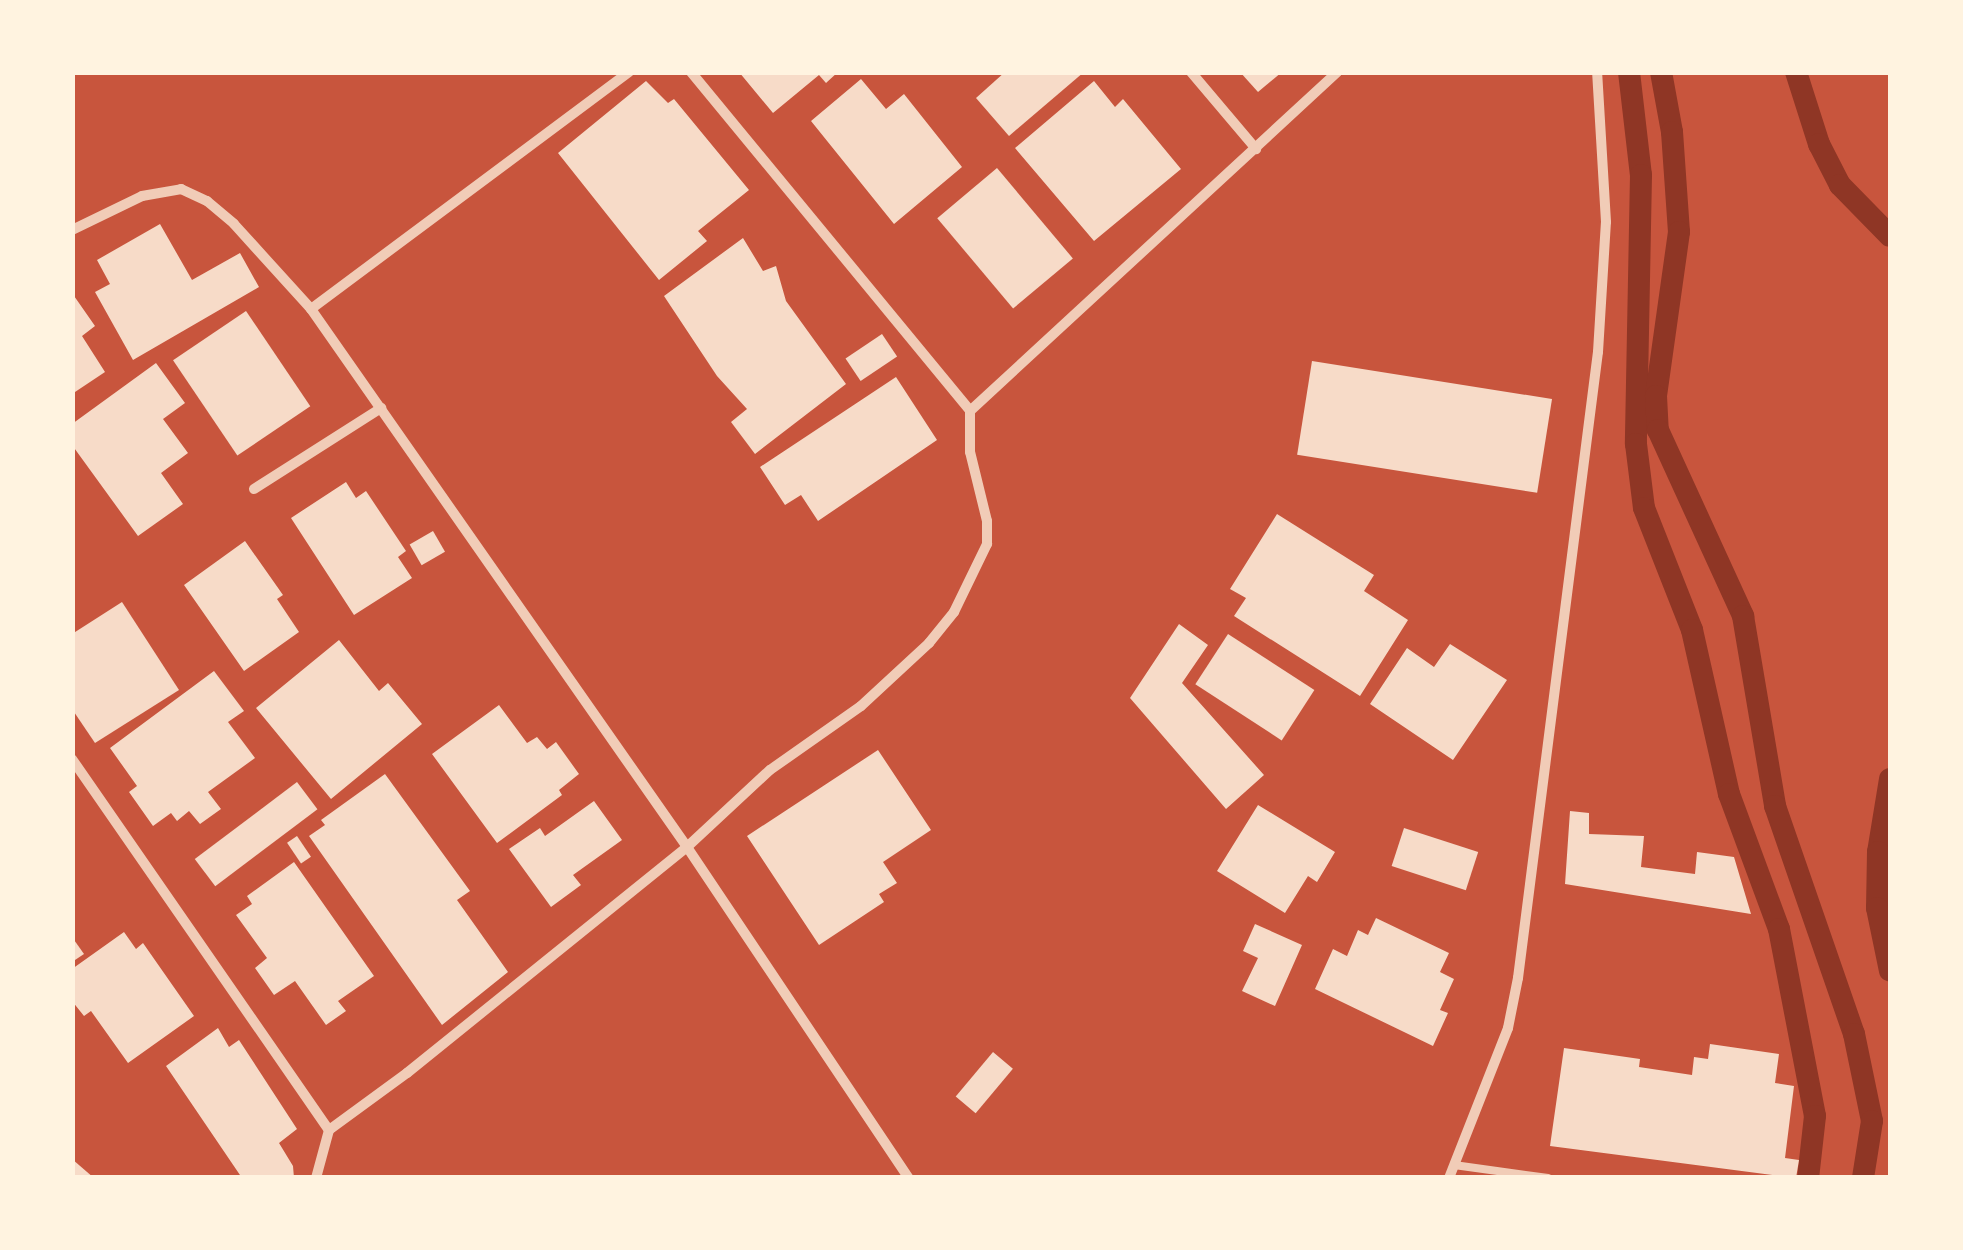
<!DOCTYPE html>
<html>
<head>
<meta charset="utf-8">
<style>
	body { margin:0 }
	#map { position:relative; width:1963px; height:1250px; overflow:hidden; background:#c8553d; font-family:"Sofia Sans Condensed",sans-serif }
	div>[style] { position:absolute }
	.stream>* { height:22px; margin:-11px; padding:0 11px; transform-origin:11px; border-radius:11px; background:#8f3625 }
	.building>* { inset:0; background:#f7dbc8; transform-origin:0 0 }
	.service>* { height:8px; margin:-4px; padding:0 4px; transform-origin:4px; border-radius:4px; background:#f1ccb7 }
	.minor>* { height:10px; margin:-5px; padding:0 5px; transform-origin:5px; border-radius:5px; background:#f1ccb7 }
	span { translate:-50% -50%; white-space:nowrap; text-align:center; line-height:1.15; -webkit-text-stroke:10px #fff3e0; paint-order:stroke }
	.frame { position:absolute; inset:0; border:75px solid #fff3e0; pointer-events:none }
</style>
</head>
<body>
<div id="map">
	<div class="stream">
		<i style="left:1629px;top:72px;width:104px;rotate:83.4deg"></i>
		<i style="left:1641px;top:175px;width:269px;rotate:91.1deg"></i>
		<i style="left:1636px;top:444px;width:64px;rotate:82.9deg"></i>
		<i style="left:1644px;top:508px;width:131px;rotate:68.5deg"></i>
		<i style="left:1692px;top:630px;width:168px;rotate:77.3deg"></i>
		<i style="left:1729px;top:794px;width:144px;rotate:69.7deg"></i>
		<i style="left:1779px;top:929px;width:190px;rotate:79.1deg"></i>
		<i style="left:1815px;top:1116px;width:62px;rotate:96.4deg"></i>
		<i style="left:1661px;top:72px;width:61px;rotate:79.6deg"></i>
		<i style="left:1672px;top:132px;width:100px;rotate:86deg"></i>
		<i style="left:1679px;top:232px;width:166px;rotate:98deg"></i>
		<i style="left:1656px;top:396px;width:34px;rotate:87deg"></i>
		<i style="left:1658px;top:430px;width:205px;rotate:65.4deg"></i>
		<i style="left:1743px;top:616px;width:193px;rotate:80.4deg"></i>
		<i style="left:1775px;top:806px;width:241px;rotate:70.9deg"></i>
		<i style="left:1854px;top:1034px;width:89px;rotate:78.3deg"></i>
		<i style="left:1872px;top:1121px;width:58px;rotate:99deg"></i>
		<i style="left:1796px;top:72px;width:76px;rotate:72.3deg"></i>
		<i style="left:1819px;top:144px;width:46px;rotate:62.9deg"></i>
		<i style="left:1840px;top:185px;width:71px;rotate:45.6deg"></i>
		<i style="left:1890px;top:779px;width:74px;rotate:99.3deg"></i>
		<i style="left:1878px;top:852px;width:56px;rotate:91deg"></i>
		<i style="left:1877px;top:908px;width:64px;rotate:78.3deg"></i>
	</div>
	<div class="building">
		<i style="clip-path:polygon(739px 72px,838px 72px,826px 83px,819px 75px,773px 113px)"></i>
		<i style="clip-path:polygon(1005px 72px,1084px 72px,1009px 136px,976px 98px)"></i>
		<i style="clip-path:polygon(1240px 72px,1282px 72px,1258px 92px)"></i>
		<i style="clip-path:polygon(861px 79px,886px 109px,904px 94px,962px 167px,894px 224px,811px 121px)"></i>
		<i style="clip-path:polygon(646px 81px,668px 103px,674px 99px,749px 190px,698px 231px,707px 241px,659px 280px,558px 153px)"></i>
		<i style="clip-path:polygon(1094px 81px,1115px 107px,1123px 99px,1181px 169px,1094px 241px,1015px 148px)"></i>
		<i style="left:997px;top:168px;width:118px;height:78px;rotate:50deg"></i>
		<i style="clip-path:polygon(160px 224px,192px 280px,240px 253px,259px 287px,133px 360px,95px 292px,110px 284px,97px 260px)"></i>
		<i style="clip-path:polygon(743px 238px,763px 271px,776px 266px,786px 301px,846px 384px,755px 454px,731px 422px,747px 409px,717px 376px,664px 296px)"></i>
		<i style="clip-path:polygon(72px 293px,95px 326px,82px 336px,105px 372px,72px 394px)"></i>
		<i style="left:246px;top:311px;width:115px;height:88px;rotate:56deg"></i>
		<i style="left:882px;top:334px;width:27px;height:44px;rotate:56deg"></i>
		<i style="left:1312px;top:361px;width:243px;height:95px;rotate:9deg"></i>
		<i style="clip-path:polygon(156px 363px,185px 403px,163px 419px,188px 453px,161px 473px,183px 504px,138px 536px,72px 445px,72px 424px)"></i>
		<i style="clip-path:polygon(896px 377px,937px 440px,818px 521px,801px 495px,785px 505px,760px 467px)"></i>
		<i style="clip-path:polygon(346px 482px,356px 498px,366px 491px,406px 551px,398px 557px,412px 578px,354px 615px,291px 518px)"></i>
		<i style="clip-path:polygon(1277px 514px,1374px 575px,1364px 591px,1408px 620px,1360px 696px,1234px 616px,1246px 598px,1230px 589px)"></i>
		<i style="left:433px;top:531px;width:24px;height:27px;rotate:60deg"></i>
		<i style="clip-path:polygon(245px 541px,283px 595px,277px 599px,299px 632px,244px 671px,184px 585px)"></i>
		<i style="clip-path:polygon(122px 602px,179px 690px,95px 743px,72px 709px,72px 634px)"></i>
		<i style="clip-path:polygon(1179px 624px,1208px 645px,1182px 683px,1264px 775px,1226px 809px,1130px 698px)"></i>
		<i style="left:1228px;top:634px;width:103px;height:60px;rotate:33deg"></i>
		<i style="clip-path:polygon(339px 640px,379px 691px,388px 683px,422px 724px,331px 799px,256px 708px)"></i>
		<i style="clip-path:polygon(1450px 644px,1507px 680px,1453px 760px,1370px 704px,1407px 648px,1434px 667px)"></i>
		<i style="clip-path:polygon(214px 671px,244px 711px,228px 722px,255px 758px,208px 792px,221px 809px,200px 824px,189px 811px,177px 821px,171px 813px,153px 826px,129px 792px,137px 786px,110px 748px)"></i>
		<i style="clip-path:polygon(499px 705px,527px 743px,537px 737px,547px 749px,556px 742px,579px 774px,559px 790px,562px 795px,497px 843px,432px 754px)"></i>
		<i style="clip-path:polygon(878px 750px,931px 830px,883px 862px,897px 883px,879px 894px,884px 902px,819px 945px,747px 836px)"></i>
		<i style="clip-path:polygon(385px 774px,470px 891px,457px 900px,508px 972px,442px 1025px,309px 836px,325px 825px,321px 820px)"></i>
		<i style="left:297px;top:782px;width:34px;height:128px;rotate:53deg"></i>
		<i style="clip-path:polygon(594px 801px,622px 840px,573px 875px,581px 885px,551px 907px,509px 849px,540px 828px,545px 836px)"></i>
		<i style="clip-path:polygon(1258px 805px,1335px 852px,1317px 882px,1308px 876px,1285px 913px,1217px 871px)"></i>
		<i style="clip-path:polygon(1570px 811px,1589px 813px,1589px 834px,1644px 836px,1641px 867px,1695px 874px,1697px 852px,1734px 857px,1751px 914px,1565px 884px)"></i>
		<i style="left:1404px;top:828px;width:78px;height:40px;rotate:18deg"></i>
		<i style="left:297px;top:836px;width:25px;height:12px;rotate:56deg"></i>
		<i style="clip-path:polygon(294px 862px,374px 976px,338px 1001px,346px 1011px,326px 1025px,295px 981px,274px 995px,255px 968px,267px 958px,236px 915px,252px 904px,247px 896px)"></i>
		<i style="clip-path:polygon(1376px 918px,1449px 953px,1440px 972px,1454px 979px,1440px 1010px,1448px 1013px,1433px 1046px,1315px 989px,1333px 949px,1347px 956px,1358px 930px,1368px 935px)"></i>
		<i style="clip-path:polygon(1255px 924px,1302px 945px,1275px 1006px,1242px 991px,1258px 958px,1243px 951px)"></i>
		<i style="clip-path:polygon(124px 932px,136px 949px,143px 943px,194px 1016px,128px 1063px,91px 1011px,84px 1016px,72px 1001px,72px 969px)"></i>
		<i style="clip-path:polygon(72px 937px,84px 954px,72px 962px)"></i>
		<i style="clip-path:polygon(218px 1028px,229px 1047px,239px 1040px,297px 1129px,279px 1143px,293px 1166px,294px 1178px,242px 1178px,166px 1066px)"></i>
		<i style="clip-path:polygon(1710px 1044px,1779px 1054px,1775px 1083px,1794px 1086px,1785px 1158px,1799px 1160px,1796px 1178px,1550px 1146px,1564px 1048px,1640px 1059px,1639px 1067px,1692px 1075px,1694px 1057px,1708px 1059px)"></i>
		<i style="left:993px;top:1052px;width:26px;height:58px;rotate:40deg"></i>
		<i style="clip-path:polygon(72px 1159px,94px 1178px,72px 1178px)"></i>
	</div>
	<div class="service">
		<i style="left:1454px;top:1165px;width:95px;rotate:7.9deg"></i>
	</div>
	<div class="minor">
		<i style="left:691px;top:72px;width:439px;rotate:50.5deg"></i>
		<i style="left:1191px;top:72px;width:101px;rotate:49.8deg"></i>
		<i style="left:72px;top:230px;width:78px;rotate:-25.9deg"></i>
		<i style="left:142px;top:196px;width:40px;rotate:-10deg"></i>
		<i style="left:181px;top:189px;width:29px;rotate:25deg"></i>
		<i style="left:207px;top:201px;width:35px;rotate:40deg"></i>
		<i style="left:234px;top:224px;width:115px;rotate:47.8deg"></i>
		<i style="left:311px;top:309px;width:656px;rotate:55.05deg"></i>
		<i style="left:687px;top:847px;width:399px;rotate:56.2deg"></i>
		<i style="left:311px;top:309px;width:397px;rotate:-36.7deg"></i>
		<i style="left:254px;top:489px;width:151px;rotate:-32.5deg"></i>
		<i style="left:72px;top:759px;width:451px;rotate:55.3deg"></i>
		<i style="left:316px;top:1178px;width:50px;rotate:-74.8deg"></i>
		<i style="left:329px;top:1130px;width:97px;rotate:-36.2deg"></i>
		<i style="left:407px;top:1073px;width:360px;rotate:-38.9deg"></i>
		<i style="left:687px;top:847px;width:113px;rotate:-42.9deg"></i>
		<i style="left:770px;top:770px;width:111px;rotate:-35.1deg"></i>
		<i style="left:861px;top:706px;width:93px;rotate:-42.8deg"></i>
		<i style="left:929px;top:643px;width:40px;rotate:-51deg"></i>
		<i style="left:954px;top:612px;width:76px;rotate:-64.1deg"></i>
		<i style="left:987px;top:544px;width:23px;rotate:-90deg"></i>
		<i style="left:987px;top:521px;width:71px;rotate:-103.8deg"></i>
		<i style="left:970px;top:452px;width:41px;rotate:-90deg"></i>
		<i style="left:970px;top:411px;width:500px;rotate:-42.7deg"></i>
		<i style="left:1449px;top:1178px;width:161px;rotate:-68.5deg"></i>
		<i style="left:1508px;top:1028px;width:51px;rotate:-78.7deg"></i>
		<i style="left:1518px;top:978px;width:631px;rotate:-82.72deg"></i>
		<i style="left:1598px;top:352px;width:130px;rotate:-86.5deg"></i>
		<i style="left:1606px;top:222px;width:150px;rotate:-93.4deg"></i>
	</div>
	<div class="frame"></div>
</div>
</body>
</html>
